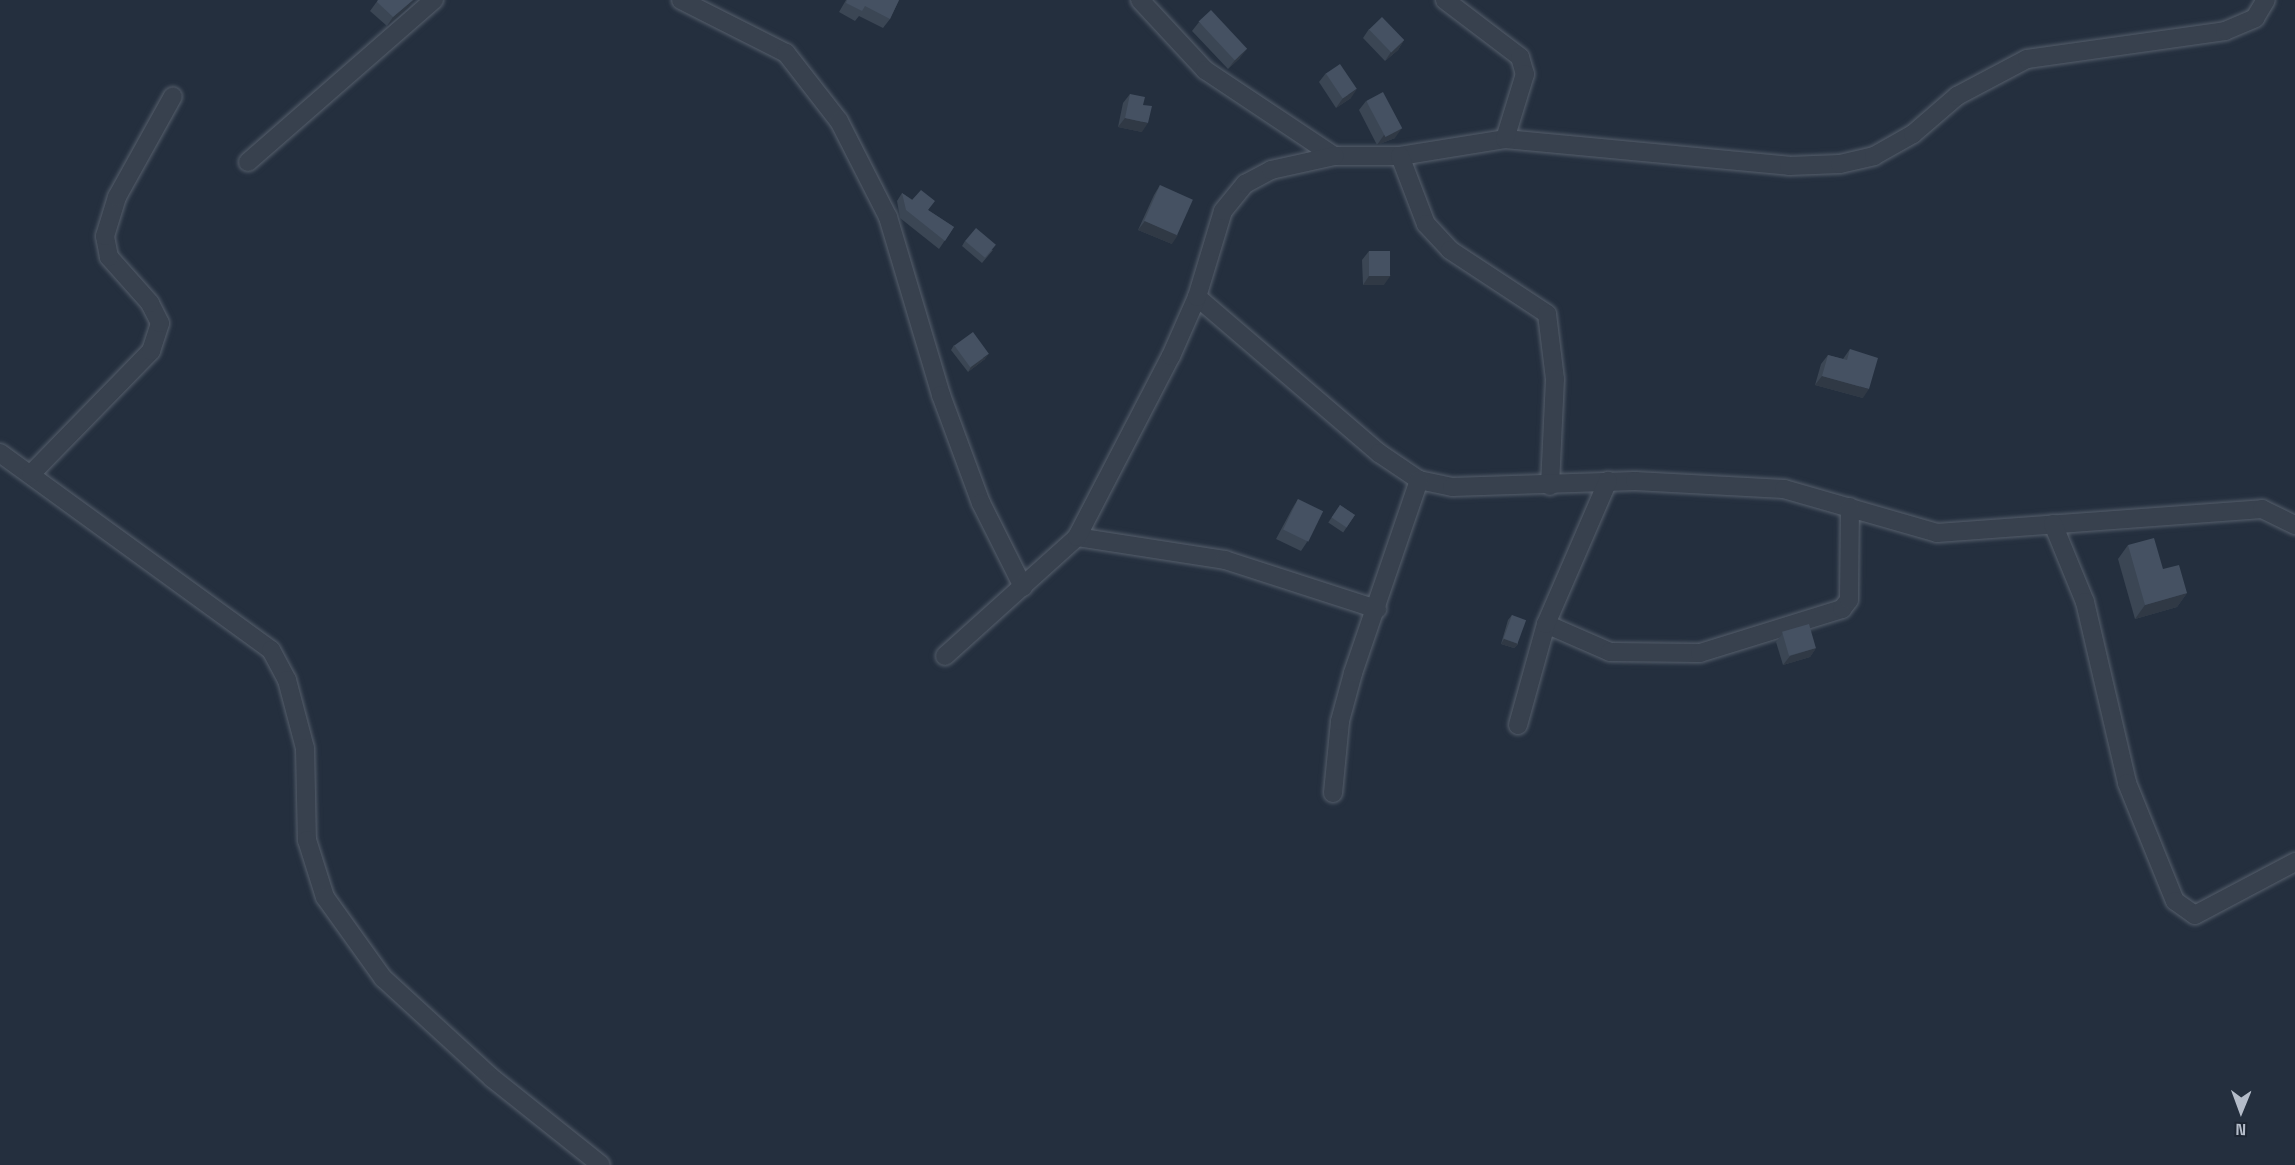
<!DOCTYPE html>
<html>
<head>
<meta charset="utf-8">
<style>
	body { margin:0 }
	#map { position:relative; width:2295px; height:1165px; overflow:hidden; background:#242f3e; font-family:"Space Grotesk",sans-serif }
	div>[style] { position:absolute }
	.roads { filter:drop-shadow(0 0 2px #565f6c) drop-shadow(0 0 2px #565f6c) }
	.minor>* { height:18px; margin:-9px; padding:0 9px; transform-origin:9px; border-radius:9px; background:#38414e }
	.wall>* { inset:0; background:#3b4654; transform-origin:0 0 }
	.shaded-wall>* { inset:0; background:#303945 }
	.building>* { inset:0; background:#455162; transform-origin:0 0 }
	span { translate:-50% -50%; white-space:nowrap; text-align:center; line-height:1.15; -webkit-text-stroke:6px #1d2633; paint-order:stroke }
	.north { position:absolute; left:2211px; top:1081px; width:60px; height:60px; -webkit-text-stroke:4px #1d2633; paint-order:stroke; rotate:181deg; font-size:16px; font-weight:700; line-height:24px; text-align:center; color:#b4bcc9 }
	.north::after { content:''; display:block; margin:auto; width:21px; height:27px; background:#b4bcc9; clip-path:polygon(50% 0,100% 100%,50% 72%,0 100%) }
</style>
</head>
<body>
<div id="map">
	<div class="roads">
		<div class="minor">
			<i style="left:681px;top:0;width:118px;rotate:26.8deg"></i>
			<i style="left:786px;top:53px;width:86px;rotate:52.1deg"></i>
			<i style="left:839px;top:121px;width:108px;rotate:63deg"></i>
			<i style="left:888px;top:217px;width:186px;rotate:73.4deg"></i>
			<i style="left:941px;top:395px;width:115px;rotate:69.7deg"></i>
			<i style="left:981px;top:503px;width:94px;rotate:63.4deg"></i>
			<i style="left:1140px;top:0;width:96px;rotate:47.1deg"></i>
			<i style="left:1205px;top:70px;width:155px;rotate:33.7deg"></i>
			<i style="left:1334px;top:156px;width:66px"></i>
			<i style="left:1400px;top:156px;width:106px;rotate:-9.2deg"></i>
			<i style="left:1505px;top:139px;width:285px;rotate:5.4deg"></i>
			<i style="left:1789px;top:166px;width:51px;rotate:-2.2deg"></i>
			<i style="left:1840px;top:164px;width:35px;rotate:-13deg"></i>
			<i style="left:1874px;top:156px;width:45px;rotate:-29.4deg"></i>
			<i style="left:1913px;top:134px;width:58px;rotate:-40.8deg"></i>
			<i style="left:1957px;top:96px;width:79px;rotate:-27.9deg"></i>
			<i style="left:2027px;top:59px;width:200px;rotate:-8deg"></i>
			<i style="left:2225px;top:31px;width:33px;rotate:-23deg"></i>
			<i style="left:2255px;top:18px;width:21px;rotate:-59deg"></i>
			<i style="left:1445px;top:0;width:94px;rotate:37.2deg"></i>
			<i style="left:1520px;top:57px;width:18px;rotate:74deg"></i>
			<i style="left:1525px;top:74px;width:68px;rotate:107.1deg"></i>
			<i style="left:1400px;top:156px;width:73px;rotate:69.1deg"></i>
			<i style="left:1426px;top:224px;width:35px;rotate:47deg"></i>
			<i style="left:1450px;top:250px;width:116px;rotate:33.4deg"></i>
			<i style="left:1547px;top:314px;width:65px;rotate:83deg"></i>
			<i style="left:1555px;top:379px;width:107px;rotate:92.7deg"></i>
			<i style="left:248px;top:162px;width:247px;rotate:-41.1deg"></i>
			<i style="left:1197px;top:297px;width:240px;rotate:40.6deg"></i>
			<i style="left:1379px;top:453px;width:48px;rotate:34deg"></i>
			<i style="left:1419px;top:480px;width:34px;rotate:12deg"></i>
			<i style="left:1452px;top:487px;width:183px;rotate:-1.9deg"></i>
			<i style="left:1635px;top:481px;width:149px;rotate:3.1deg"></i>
			<i style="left:1784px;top:489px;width:159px;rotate:16deg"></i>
			<i style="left:1937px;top:533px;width:326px;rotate:-4.2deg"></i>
			<i style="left:2262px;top:509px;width:37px;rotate:26deg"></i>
			<i style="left:0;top:453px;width:335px;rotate:36deg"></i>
			<i style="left:271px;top:650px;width:34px;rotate:62deg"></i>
			<i style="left:287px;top:680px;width:70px;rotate:75.2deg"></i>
			<i style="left:305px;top:748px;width:92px;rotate:88.8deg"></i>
			<i style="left:307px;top:840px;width:60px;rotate:72.5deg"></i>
			<i style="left:325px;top:897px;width:100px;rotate:54.4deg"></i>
			<i style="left:383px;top:978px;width:148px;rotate:42.5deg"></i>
			<i style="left:492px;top:1078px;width:139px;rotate:38.6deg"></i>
			<i style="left:31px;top:474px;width:172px;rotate:-45.7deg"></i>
			<i style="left:151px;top:351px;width:29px;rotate:-72deg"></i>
			<i style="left:160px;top:323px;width:22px;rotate:-117deg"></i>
			<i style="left:150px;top:303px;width:62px;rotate:-131.7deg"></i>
			<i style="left:109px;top:257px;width:21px;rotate:-101deg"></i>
			<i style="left:105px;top:236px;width:41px;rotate:-72.9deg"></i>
			<i style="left:117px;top:197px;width:115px;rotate:-61deg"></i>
			<i style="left:2053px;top:524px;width:84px;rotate:67.7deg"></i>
			<i style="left:2085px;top:602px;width:186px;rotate:76.9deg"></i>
			<i style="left:2127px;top:783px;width:127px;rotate:67.9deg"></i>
			<i style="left:2175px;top:901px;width:24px;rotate:35deg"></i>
			<i style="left:2195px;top:915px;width:113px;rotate:-27.9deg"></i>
			<i style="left:1077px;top:537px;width:150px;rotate:8.8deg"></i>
			<i style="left:1225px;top:560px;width:160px;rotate:17.9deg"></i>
			<i style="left:1546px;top:624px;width:70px;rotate:23.6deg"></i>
			<i style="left:1610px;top:652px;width:90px;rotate:0.6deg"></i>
			<i style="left:1700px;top:653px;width:149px;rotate:-17.2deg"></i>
			<i style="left:1842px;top:609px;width:11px;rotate:-52deg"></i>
			<i style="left:1849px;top:600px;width:93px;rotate:-89.4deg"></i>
			<i style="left:945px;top:656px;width:178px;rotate:-42deg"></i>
			<i style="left:1077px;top:537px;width:204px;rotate:-62.6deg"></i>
			<i style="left:1171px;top:356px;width:64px;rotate:-66.2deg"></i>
			<i style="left:1197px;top:297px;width:90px;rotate:-73.2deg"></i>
			<i style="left:1223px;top:211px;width:35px;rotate:-51deg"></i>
			<i style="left:1245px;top:184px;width:30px;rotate:-28deg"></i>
			<i style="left:1271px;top:170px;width:65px;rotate:-12.5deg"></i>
			<i style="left:1518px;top:725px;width:105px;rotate:-74.5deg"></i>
			<i style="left:1546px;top:624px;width:156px;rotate:-66.6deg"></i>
			<i style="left:1333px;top:793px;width:72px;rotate:-84.4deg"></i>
			<i style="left:1340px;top:721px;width:50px;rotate:-74.8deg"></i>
			<i style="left:1353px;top:673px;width:204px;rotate:-71.1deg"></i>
		</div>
	</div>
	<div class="wall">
		<i style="clip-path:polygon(378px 0,414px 0,409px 7px,387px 26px,370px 11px)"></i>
		<i style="clip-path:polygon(846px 0,899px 0,890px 19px,883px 28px,859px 16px,855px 21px,839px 12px)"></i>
		<i style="clip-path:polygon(1199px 22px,1240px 58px,1228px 69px,1192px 31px)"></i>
		<i style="clip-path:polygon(1369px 29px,1404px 40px,1398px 50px,1385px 61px,1363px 38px)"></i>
		<i style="clip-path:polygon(1326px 73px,1351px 98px,1336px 108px,1319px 82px)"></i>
		<i style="clip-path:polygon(1130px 94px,1143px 105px,1142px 132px,1118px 127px,1123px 103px)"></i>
		<i style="clip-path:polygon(1366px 101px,1395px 138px,1377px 145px,1359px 110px)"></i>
		<i style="clip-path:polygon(1160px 185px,1172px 244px,1138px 230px,1154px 195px)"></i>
		<i style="clip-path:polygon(902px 193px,954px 227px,939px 249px,900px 218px,897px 201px)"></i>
		<i style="clip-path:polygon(965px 241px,993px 250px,982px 263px,962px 246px)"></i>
		<i style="clip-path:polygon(1369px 251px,1384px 285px,1363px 285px,1362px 260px)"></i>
		<i style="clip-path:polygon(954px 345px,985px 359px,968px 372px,951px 350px)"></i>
		<i style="clip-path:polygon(1850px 349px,1863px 398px,1815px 385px,1821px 364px,1828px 355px,1843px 359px)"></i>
		<i style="clip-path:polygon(1298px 499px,1307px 542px,1301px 551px,1276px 539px,1292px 509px)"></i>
		<i style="left:1340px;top:505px;width:18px;height:21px;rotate:34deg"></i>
		<i style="clip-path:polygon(2128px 545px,2163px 569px,2187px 593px,2177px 607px,2135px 619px,2118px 559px)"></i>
		<i style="clip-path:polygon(1512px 615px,1518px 644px,1514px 648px,1501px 644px,1508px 620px)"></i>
		<i style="clip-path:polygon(1783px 633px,1816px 648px,1810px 657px,1783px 665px,1776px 642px)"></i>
	</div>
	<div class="shaded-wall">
		<i style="clip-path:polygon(413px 0,414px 0,409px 7px,387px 26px,393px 17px)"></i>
		<i style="clip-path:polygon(1404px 40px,1398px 50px,1385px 61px,1391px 52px)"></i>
		<i style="clip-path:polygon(1247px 49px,1240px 58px,1228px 69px,1235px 60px)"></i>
		<i style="clip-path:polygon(1357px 89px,1351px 98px,1336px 108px,1343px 98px)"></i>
		<i style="clip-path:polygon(1125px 118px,1148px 123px,1142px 132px,1118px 127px)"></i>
		<i style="clip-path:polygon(1402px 128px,1395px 138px,1377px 145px,1384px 135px)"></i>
		<i style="clip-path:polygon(1145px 221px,1178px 235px,1172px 244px,1138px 230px)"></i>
		<i style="clip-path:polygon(1391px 275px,1384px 285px,1363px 285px,1369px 276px)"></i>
		<i style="clip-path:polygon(989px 354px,985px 359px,968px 372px,971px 367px)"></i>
		<i style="clip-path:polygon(1822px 376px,1869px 389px,1863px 398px,1815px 385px)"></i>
		<i style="clip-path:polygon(2187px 593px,2177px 607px,2135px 619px,2145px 605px)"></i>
		<i style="clip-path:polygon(1504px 639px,1518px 644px,1514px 648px,1501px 644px)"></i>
		<i style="clip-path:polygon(1816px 648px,1810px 657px,1783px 665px,1790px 656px)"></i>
	</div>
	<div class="building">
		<i style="clip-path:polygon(378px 0,413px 0,393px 17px,377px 2px)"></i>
		<i style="clip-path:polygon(847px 0,899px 0,890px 19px,865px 6px,862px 11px,846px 3px)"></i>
		<i style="left:1211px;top:10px;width:53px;height:17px;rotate:47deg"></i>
		<i style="left:1382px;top:17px;width:32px;height:18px;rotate:46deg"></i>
		<i style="left:1340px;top:64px;width:30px;height:17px;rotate:56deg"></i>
		<i style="left:1383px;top:92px;width:41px;height:19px;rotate:62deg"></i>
		<i style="clip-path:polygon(1130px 94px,1145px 97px,1143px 105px,1152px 106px,1148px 123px,1125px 118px)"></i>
		<i style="left:1160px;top:185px;width:36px;height:39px;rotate:24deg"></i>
		<i style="clip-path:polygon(921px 190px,935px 201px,928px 210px,954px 227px,945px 241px,906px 210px,902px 193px,912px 200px)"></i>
		<i style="left:976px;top:228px;width:26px;height:17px;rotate:40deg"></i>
		<i style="left:1369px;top:251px;width:21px;height:25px"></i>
		<i style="left:973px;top:332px;width:27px;height:23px;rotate:54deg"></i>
		<i style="clip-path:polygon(1850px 349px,1878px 358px,1869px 389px,1822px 376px,1828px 355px,1847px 360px)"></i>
		<i style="left:1298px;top:499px;width:28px;height:34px;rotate:26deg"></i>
		<i style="left:1340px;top:505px;width:18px;height:15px;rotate:34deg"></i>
		<i style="clip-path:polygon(2154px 538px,2163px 569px,2179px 565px,2187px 593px,2145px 605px,2128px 545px)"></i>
		<i style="left:1512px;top:615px;width:15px;height:25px;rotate:20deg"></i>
		<i style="left:1809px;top:624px;width:25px;height:28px;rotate:74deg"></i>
	</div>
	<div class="north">N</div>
</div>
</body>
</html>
